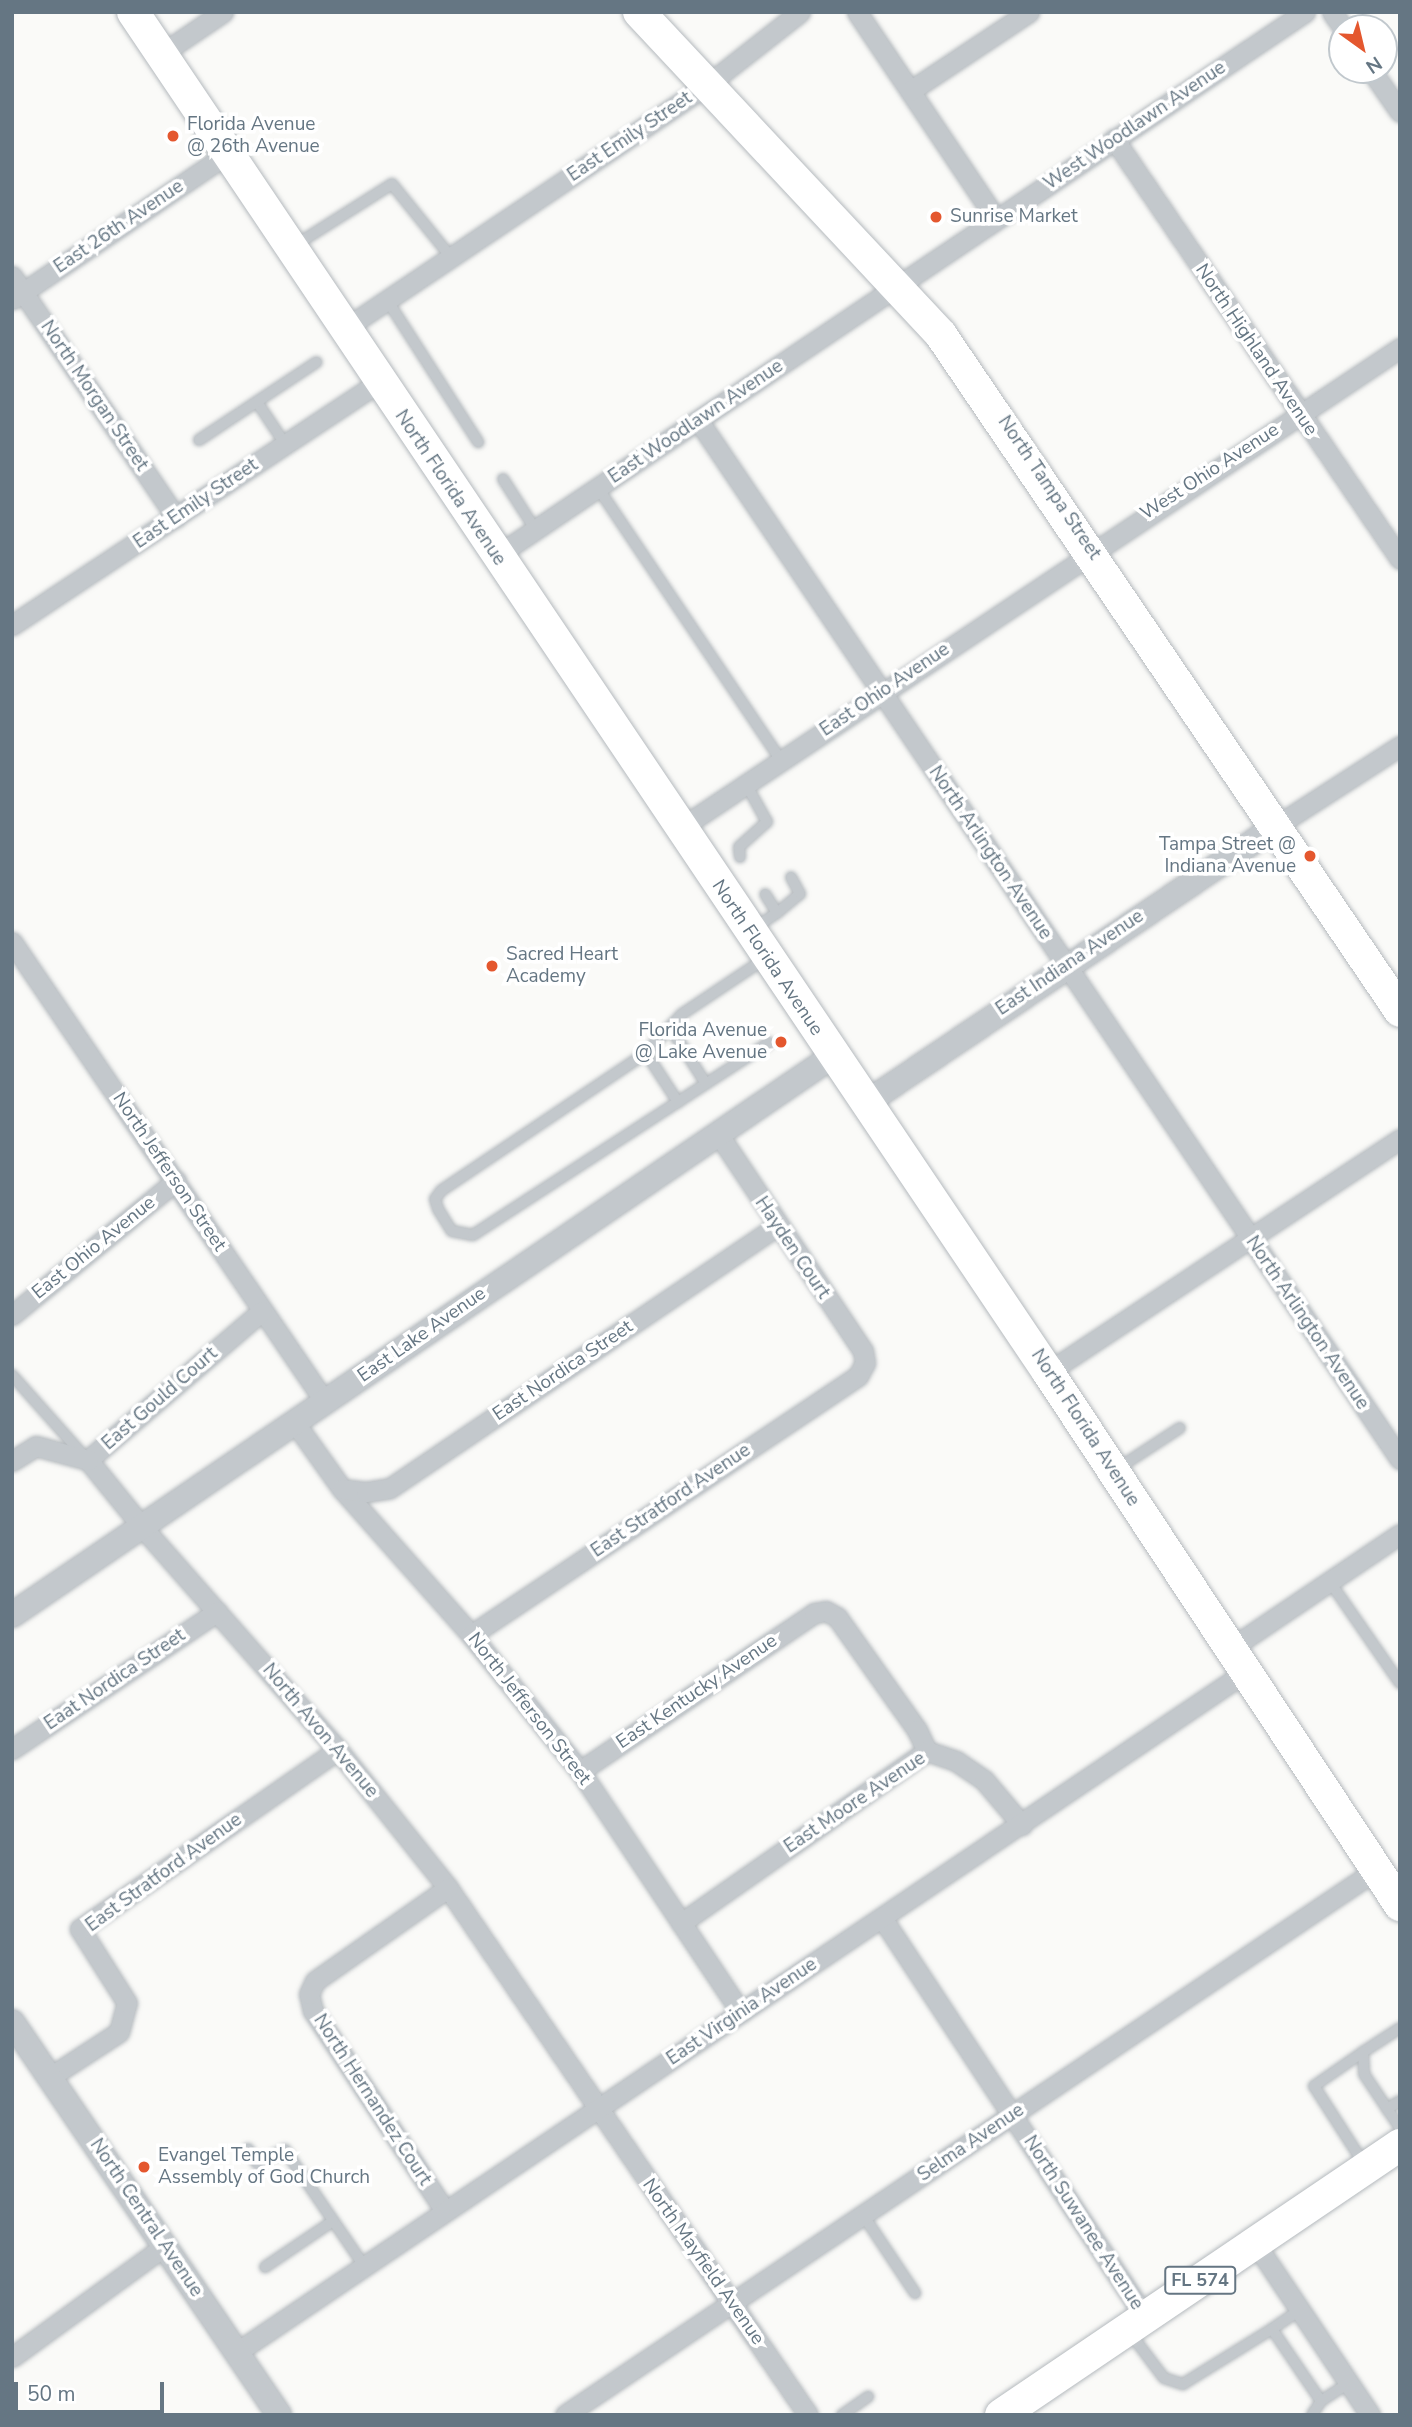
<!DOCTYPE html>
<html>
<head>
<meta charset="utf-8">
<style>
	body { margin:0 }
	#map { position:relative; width:1412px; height:2427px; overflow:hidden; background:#fafaf8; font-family:"Nunito Sans",sans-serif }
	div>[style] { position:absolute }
	.roads { filter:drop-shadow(0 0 2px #b5babe) drop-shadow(0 0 2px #b5babe) }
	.service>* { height:10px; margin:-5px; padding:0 5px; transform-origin:5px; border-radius:5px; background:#c3c8cc }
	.minor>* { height:19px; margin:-9.5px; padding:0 9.5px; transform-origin:9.5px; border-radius:9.5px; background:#c3c8cc }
	.tertiary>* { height:24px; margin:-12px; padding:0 12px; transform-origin:12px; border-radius:12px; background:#c3c8cc }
	.primary>* { height:32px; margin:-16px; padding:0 16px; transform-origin:16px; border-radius:16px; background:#fff }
	.dots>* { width:19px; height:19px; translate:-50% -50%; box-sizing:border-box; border:4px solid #fff; border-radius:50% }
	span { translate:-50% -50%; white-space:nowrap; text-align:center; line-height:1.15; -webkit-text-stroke:7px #fff; paint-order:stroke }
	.shield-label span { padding:2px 5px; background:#fff; border:2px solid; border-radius:5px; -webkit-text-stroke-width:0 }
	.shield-label { font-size:18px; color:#657683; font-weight:700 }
	.poi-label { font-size:19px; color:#657683 }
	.left { translate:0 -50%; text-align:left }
	.right { translate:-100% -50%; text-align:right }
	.street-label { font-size:19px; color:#657683 }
	.frame { position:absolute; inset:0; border:14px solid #657683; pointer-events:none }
	.north { position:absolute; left:1328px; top:14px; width:70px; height:70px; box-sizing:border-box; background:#fff; border:2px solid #c1c8cd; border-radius:50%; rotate:146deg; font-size:19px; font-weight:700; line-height:28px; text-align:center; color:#657683 }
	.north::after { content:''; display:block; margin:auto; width:24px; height:32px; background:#e4572e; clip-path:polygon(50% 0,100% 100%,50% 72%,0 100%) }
	.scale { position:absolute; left:14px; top:2382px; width:150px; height:32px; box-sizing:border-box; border:4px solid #657683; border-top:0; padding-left:9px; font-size:21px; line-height:24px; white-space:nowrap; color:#657683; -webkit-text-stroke:5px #fff; paint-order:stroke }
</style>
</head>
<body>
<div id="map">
	<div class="roads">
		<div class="service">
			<i style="left:294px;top:246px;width:116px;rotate:-32.3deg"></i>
			<i style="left:392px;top:184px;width:94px;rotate:51.1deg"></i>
			<i style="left:387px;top:300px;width:169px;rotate:57.3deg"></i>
			<i style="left:257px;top:402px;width:50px;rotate:56.3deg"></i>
			<i style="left:199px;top:440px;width:141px;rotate:-33.5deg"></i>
			<i style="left:503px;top:479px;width:59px;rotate:57.4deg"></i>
			<i style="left:598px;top:488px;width:328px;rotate:56.1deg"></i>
			<i style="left:740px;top:857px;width:10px;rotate:-96deg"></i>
			<i style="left:739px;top:847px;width:38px;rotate:-42deg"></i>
			<i style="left:767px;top:822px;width:43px;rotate:-118.9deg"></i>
			<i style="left:777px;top:913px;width:30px;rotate:-40deg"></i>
			<i style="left:800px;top:894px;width:19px;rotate:-118deg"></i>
			<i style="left:753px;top:929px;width:29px;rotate:-34deg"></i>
			<i style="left:777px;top:913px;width:22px;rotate:-122deg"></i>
			<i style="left:766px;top:958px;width:101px;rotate:146.3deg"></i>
			<i style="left:682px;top:1014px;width:53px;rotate:132.7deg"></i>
			<i style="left:646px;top:1053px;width:247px;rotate:146.1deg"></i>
			<i style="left:441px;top:1191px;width:10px;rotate:127deg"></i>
			<i style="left:435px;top:1199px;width:10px;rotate:73deg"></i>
			<i style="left:438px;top:1209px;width:26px;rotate:58deg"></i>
			<i style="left:452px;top:1231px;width:21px;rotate:11deg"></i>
			<i style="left:473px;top:1235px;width:353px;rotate:-33deg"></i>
			<i style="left:670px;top:1027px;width:67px;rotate:57.7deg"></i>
			<i style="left:646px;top:1053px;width:59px;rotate:56.9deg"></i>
			<i style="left:12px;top:1375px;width:108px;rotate:48.4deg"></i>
			<i style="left:1117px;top:1469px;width:75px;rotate:-33.1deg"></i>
			<i style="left:1330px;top:1582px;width:123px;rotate:55.3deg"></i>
			<i style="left:1400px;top:2028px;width:44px;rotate:147deg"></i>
			<i style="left:1363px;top:2052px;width:22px;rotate:87deg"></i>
			<i style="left:1364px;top:2074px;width:65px;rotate:56.3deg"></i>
			<i style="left:1363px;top:2052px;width:60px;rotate:145.2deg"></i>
			<i style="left:1314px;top:2086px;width:93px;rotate:57.3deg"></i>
			<i style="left:1387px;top:2109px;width:15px;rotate:-32deg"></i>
			<i style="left:248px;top:2149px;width:17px;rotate:57deg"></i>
			<i style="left:257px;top:2163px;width:31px;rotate:-25deg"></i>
			<i style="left:285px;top:2150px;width:140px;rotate:55.7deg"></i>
			<i style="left:863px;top:2215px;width:94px;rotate:56.3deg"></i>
			<i style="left:265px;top:2267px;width:82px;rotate:-34.1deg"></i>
			<i style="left:1300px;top:2310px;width:34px;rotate:146deg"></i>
			<i style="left:1272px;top:2329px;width:87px;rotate:55.8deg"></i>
			<i style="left:1130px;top:2333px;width:56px;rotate:52.9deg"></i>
			<i style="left:1164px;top:2378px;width:20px;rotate:18deg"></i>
			<i style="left:1183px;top:2384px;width:105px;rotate:-31.7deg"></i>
			<i style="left:842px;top:2415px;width:32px;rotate:-35deg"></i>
			<i style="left:1312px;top:2415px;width:17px;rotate:-57deg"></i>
			<i style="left:1321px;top:2401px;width:33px;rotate:-33deg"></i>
		</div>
		<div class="minor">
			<i style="left:857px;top:12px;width:249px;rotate:56.1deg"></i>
			<i style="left:1332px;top:12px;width:19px;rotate:55deg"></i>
			<i style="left:161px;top:54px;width:75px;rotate:-34.1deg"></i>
			<i style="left:1371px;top:70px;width:51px;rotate:55.4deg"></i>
			<i style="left:910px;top:91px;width:143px;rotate:-33.6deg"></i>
			<i style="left:1114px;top:139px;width:508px;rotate:55.75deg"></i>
			<i style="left:12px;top:276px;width:292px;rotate:55.8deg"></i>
			<i style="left:13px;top:299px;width:258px;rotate:-34.1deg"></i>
			<i style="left:344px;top:329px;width:437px;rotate:-33.9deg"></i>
			<i style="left:707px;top:85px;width:118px;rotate:-38.1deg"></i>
			<i style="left:698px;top:420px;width:1254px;rotate:55.96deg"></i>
			<i style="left:496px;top:556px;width:975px;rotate:-33.92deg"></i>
			<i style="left:12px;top:625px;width:440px;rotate:-33.5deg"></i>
			<i style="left:1276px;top:826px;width:148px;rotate:-32.8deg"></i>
			<i style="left:679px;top:829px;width:867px;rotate:-33.71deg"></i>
			<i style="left:12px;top:942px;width:556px;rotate:55.77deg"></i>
			<i style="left:12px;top:1315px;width:212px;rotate:-39.3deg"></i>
			<i style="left:1048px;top:1372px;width:422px;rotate:-33.5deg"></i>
			<i style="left:295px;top:1423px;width:81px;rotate:54.5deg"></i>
			<i style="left:342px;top:1489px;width:195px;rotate:48.5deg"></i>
			<i style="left:471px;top:1635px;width:174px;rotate:51.3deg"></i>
			<i style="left:580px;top:1771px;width:290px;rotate:56.3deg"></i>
			<i style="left:88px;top:1460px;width:87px;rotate:51deg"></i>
			<i style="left:143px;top:1528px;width:295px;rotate:48.7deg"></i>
			<i style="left:338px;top:1750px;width:176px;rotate:51.4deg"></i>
			<i style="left:448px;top:1888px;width:638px;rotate:55.66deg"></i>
			<i style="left:88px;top:1460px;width:229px;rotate:-40.6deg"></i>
			<i style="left:12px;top:1461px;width:28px;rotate:-32deg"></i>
			<i style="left:36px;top:1446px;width:54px;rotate:15.1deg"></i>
			<i style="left:342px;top:1489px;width:24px;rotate:7deg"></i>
			<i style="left:366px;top:1492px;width:24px;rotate:-9deg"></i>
			<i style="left:390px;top:1488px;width:466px;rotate:-34.1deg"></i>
			<i style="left:471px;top:1635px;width:466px;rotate:-33.8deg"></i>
			<i style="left:858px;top:1376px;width:15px;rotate:-62deg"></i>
			<i style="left:865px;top:1363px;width:12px;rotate:-99deg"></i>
			<i style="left:863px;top:1351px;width:263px;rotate:-123.7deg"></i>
			<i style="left:1231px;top:1648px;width:204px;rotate:-34deg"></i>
			<i style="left:12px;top:1749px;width:247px;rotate:-33.8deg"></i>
			<i style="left:580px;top:1771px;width:282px;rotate:-34deg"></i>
			<i style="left:814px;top:1613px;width:12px;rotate:-9deg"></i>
			<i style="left:826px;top:1611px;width:13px;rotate:29deg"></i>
			<i style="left:837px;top:1617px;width:138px;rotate:54.7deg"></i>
			<i style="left:917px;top:1730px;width:23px;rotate:65deg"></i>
			<i style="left:882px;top:1918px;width:478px;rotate:56.6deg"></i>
			<i style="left:681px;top:1923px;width:300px;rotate:-35deg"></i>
			<i style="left:927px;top:1751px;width:31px;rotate:19deg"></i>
			<i style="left:956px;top:1761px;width:34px;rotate:34deg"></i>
			<i style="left:984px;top:1780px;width:59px;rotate:49.8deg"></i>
			<i style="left:50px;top:2077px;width:82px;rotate:-33.1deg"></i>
			<i style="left:119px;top:2032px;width:30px;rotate:-75deg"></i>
			<i style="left:127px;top:2003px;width:88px;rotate:-122.4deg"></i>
			<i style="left:80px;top:1929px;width:314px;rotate:-34.8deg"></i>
			<i style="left:445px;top:2211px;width:240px;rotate:-123.4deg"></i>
			<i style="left:313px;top:2011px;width:17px;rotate:-103deg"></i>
			<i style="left:309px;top:1994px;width:14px;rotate:-65deg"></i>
			<i style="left:315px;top:1981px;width:162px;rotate:-35deg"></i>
			<i style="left:1255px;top:2243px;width:207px;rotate:56.2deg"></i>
			<i style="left:237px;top:2352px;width:1218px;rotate:-33.99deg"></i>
			<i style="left:12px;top:2357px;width:189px;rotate:-36deg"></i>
			<i style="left:565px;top:2415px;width:977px;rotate:-33.9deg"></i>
		</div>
		<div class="tertiary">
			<i style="left:866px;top:1103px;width:495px;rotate:-34deg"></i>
			<i style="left:12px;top:1615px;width:993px;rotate:-34.25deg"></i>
			<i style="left:12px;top:2022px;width:475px;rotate:55.8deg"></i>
		</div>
		<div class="primary">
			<i style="left:133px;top:12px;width:1639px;rotate:56.07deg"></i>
			<i style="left:1048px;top:1372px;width:639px;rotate:56.56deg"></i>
			<i style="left:639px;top:12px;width:442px;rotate:46.9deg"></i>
			<i style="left:941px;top:335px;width:817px;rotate:55.82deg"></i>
			<i style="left:1001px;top:2415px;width:482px;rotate:-34.1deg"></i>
		</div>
	</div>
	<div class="dots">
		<i style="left:173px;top:136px;background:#e4572e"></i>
		<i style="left:936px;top:217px;background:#e4572e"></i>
		<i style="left:1310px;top:856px;background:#e4572e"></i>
		<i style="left:492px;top:966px;background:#e4572e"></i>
		<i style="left:781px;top:1042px;background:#e4572e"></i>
		<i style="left:144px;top:2167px;background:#e4572e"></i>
	</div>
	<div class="shield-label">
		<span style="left:1200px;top:2280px">FL 574</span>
	</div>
	<div class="poi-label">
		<span class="left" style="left:187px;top:136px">Florida Avenue<br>@ 26th Avenue</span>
		<span class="left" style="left:950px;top:217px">Sunrise Market</span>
		<span class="right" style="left:1296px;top:856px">Tampa Street @<br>Indiana Avenue</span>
		<span class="left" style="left:506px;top:966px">Sacred Heart<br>Academy</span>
		<span class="right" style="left:767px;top:1042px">Florida Avenue<br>@ Lake Avenue</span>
		<span class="left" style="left:158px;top:2167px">Evangel Temple<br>Assembly of God Church</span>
	</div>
	<div class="street-label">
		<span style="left:1135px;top:126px;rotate:-34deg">West Woodlawn Avenue</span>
		<span style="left:630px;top:137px;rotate:-34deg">East Emily Street</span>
		<span style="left:119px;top:227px;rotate:-34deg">East 26th Avenue</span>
		<span style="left:1256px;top:350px;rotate:56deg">North Highland Avenue</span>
		<span style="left:94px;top:396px;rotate:56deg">North Morgan Street</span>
		<span style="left:696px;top:422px;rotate:-34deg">East Woodlawn Avenue</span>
		<span style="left:1210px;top:472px;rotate:-33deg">West Ohio Avenue</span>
		<span style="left:450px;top:488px;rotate:56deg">North Florida Avenue</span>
		<span style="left:1049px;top:488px;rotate:56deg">North Tampa Street</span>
		<span style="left:196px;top:504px;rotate:-34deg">East Emily Street</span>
		<span style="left:885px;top:690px;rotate:-34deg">East Ohio Avenue</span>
		<span style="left:990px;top:853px;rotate:56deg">North Arlington Avenue</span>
		<span style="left:767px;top:958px;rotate:56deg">North Florida Avenue</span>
		<span style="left:1070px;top:963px;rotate:-34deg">East Indiana Avenue</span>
		<span style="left:169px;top:1172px;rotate:56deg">North Jefferson Street</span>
		<span style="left:94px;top:1248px;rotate:-39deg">East Ohio Avenue</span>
		<span style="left:792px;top:1248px;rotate:56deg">Hayden Court</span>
		<span style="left:1307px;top:1323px;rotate:56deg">North Arlington Avenue</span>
		<span style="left:422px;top:1335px;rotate:-35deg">East Lake Avenue</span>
		<span style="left:563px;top:1371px;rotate:-34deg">East Nordica Street</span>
		<span style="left:160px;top:1399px;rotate:-41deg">East Gould Court</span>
		<span style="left:1085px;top:1428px;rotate:57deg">North Florida Avenue</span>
		<span style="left:671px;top:1501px;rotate:-34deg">East Stratford Avenue</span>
		<span style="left:115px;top:1680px;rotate:-34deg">Eaat Nordica Street</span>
		<span style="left:697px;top:1692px;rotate:-34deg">East Kentucky Avenue</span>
		<span style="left:529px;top:1709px;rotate:52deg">North Jefferson Street</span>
		<span style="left:320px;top:1731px;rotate:50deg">North Avon Avenue</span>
		<span style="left:855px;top:1803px;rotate:-34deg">East Moore Avenue</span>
		<span style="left:164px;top:1873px;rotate:-36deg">East Stratford Avenue</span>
		<span style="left:742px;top:2012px;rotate:-34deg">East Virginia Avenue</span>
		<span style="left:372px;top:2100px;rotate:57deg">North Hernandez Court</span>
		<span style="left:971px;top:2143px;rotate:-34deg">Selma Avenue</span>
		<span style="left:146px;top:2218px;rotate:56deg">North Central Avenue</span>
		<span style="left:1083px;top:2223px;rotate:57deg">North Suwanee Avenue</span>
		<span style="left:703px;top:2262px;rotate:55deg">North Mayfield Avenue</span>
	</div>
	<div class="frame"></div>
	<div class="north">N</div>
	<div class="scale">50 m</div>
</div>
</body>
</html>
